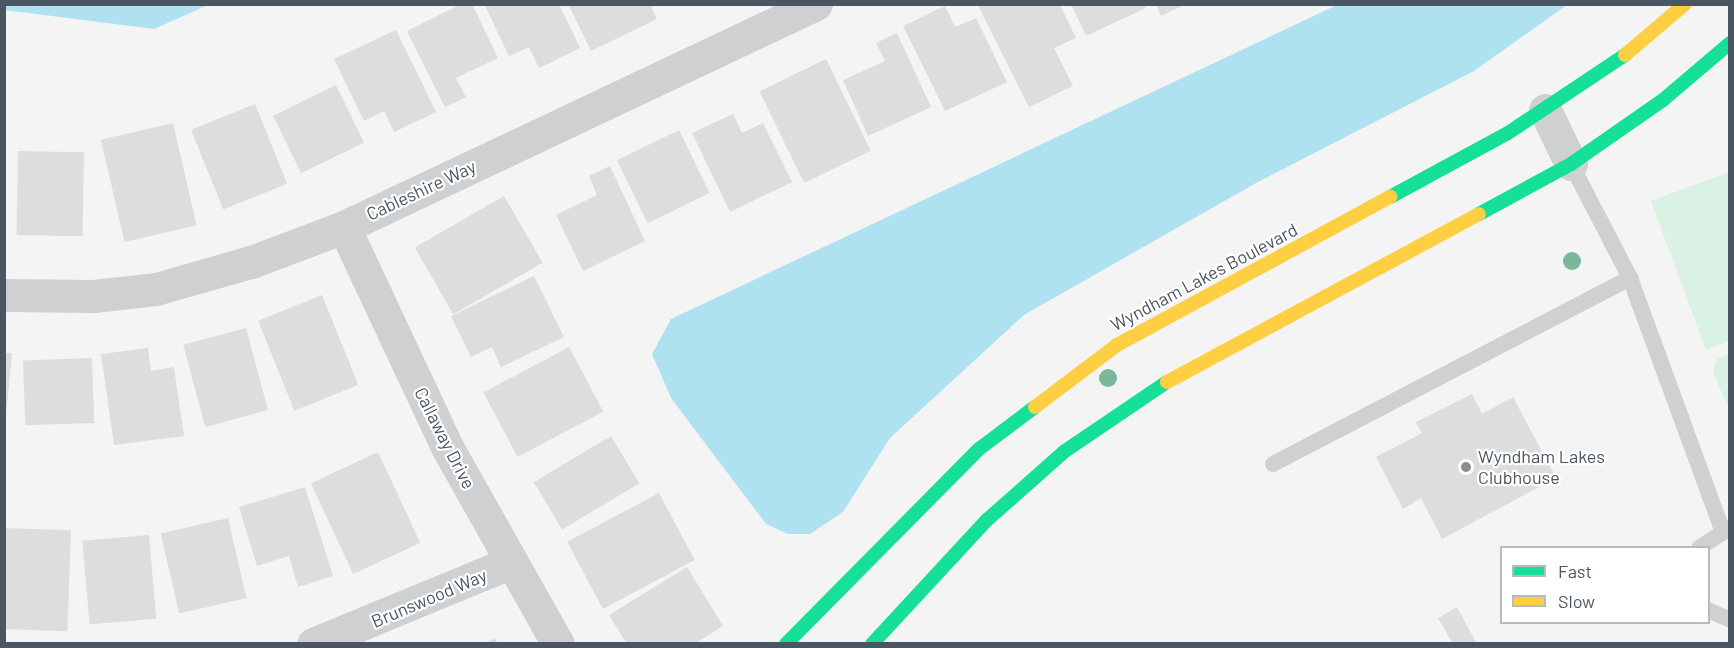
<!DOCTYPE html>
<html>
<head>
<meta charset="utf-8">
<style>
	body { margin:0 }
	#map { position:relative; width:1734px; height:648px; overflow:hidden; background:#f4f4f4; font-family:Barlow,sans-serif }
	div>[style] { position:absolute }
	.green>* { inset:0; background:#d9f2e3 }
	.water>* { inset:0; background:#aee2f0 }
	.building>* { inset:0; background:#ddddde; transform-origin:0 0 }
	.lane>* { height:16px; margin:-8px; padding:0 8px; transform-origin:8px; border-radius:8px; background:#ced0d2 }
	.street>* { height:33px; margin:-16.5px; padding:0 16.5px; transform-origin:16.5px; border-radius:16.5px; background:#ced0d2 }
	.fast>* { height:14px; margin:-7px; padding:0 7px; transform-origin:7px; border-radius:7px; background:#16e098 }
	.slow>* { height:14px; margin:-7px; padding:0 7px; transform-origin:7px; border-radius:7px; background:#ffcf43 }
	.trees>* { width:18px; height:18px; margin:-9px; border-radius:50%; background:#7ab899 }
	.dots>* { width:16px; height:16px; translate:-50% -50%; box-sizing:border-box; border:3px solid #fff; border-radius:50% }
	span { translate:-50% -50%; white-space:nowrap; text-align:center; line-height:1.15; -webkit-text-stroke:4.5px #fff; paint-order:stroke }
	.street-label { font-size:18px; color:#4a5661 }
	.poi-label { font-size:18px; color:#4a5661 }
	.left { translate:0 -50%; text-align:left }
	.frame { position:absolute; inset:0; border:6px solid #4a5661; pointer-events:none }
	.legend { position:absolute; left:1500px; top:546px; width:210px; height:78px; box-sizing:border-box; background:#fff; border:2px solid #b7bbc0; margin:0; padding:8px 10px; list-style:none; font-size:18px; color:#4a5661 }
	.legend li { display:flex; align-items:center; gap:12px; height:30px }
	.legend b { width:30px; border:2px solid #b7bbc0 }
</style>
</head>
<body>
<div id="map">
	<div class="green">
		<i style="clip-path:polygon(1729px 172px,1729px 341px,1706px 350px,1651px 201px)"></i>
		<i style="clip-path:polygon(1729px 355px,1730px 355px,1729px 409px,1713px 372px,1717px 358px)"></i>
	</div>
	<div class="water">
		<i style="clip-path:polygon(5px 4px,208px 4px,208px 5px,154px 29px,5px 10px)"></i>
		<i style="clip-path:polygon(1337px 5px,1567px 5px,1474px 71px,1256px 183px,1024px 315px,890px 438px,843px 512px,810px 534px,788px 534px,766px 524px,671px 398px,652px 354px,671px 319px)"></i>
	</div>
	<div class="building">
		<i style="clip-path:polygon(461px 4px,472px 4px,498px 58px,456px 78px,466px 97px,445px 107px,407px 31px)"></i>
		<i style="clip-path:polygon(484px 4px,559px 4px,580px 48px,539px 68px,529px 47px,509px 56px)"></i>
		<i style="clip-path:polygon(568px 4px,650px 4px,657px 19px,591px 51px)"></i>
		<i style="clip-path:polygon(1071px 4px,1144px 4px,1146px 8px,1086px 36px)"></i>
		<i style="clip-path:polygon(1156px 4px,1186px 4px,1161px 16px)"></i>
		<i style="clip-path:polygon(978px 5px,1060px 5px,1076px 38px,1054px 48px,1073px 86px,1029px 107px)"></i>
		<i style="clip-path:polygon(945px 6px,955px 27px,976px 18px,1007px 82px,945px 111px,903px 26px)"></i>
		<i style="clip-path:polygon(396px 30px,436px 112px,394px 132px,384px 111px,364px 121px,334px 59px)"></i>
		<i style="clip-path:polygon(897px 33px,931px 107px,868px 136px,843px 80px,885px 61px,876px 43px)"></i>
		<i style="left:826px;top:59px;width:102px;height:74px;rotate:64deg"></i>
		<i style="left:336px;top:85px;width:64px;height:70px;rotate:64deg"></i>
		<i style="left:255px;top:104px;width:86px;height:69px;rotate:68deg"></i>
		<i style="clip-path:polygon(733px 114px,742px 133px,763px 123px,792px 182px,730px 212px,692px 133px)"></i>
		<i style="left:173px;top:123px;width:105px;height:74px;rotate:77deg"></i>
		<i style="left:679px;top:130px;width:70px;height:69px;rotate:64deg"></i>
		<i style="left:18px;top:151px;width:66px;height:84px;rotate:1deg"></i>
		<i style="clip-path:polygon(610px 166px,645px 241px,583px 271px,556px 215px,597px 195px,589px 176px)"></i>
		<i style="left:504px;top:196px;width:77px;height:103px;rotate:60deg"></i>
		<i style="clip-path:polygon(534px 276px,564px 337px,501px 367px,492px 347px,471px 357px,451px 316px)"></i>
		<i style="left:322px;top:295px;width:97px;height:69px;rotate:68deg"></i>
		<i style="left:246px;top:328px;width:85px;height:65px;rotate:75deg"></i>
		<i style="left:569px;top:347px;width:73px;height:97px;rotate:62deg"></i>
		<i style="clip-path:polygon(148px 348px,151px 371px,174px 367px,184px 436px,114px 445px,101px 354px)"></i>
		<i style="clip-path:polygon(4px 353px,12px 353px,6px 416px,4px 416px)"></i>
		<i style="left:92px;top:358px;width:65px;height:69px;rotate:88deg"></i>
		<i style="clip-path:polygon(1472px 394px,1482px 414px,1513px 397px,1556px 478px,1442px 539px,1421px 498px,1403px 509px,1376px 457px,1422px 433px,1416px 422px)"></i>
		<i style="left:611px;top:436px;width:55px;height:90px;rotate:59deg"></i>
		<i style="left:378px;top:452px;width:100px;height:74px;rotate:65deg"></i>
		<i style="clip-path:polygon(305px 487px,333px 576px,298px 587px,289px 556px,257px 566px,239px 507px)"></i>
		<i style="left:659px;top:493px;width:76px;height:104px;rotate:62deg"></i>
		<i style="left:228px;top:518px;width:82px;height:69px;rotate:77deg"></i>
		<i style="left:4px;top:528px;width:67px;height:101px;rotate:2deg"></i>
		<i style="left:149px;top:535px;width:84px;height:67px;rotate:85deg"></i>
		<i style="clip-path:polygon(687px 567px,723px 626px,694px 644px,627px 644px,609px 615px)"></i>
		<i style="clip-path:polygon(1457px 607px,1477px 644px,1453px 644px,1438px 618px)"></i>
		<i style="clip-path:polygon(495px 638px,498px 644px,484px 644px)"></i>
	</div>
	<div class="lane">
		<i style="left:1571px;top:164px;width:128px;rotate:62.6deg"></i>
		<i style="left:1630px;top:278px;width:268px;rotate:69.9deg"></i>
		<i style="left:1273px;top:464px;width:403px;rotate:-27.5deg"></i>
		<i style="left:1699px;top:548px;width:37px;rotate:-33deg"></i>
		<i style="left:1708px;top:610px;width:24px;rotate:24deg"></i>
	</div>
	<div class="street">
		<i style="left:1545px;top:110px;width:60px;rotate:64.3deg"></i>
		<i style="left:344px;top:227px;width:243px;rotate:64.9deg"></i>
		<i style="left:447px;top:447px;width:226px;rotate:60.6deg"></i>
		<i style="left:4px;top:295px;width:89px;rotate:0.6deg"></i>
		<i style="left:93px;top:296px;width:63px;rotate:-6.3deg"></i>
		<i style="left:156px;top:289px;width:99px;rotate:-15.9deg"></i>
		<i style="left:251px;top:262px;width:99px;rotate:-20.6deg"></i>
		<i style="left:344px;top:227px;width:522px;rotate:-25.29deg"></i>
		<i style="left:313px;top:644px;width:213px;rotate:-22.4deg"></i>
	</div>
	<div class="fast">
		<i style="left:1390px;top:197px;width:134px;rotate:-28.5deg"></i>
		<i style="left:1508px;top:133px;width:141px;rotate:-33.7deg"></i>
		<i style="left:1479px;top:214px;width:105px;rotate:-28.5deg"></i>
		<i style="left:1571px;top:164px;width:112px;rotate:-34.8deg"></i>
		<i style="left:1663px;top:100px;width:88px;rotate:-40.4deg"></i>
		<i style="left:786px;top:644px;width:274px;rotate:-45.3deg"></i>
		<i style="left:979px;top:449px;width:70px;rotate:-36.9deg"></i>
		<i style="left:872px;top:644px;width:169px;rotate:-47.2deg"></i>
		<i style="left:987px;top:520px;width:104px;rotate:-41.5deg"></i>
		<i style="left:1065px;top:451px;width:123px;rotate:-34.1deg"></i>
	</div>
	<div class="slow">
		<i style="left:1625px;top:55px;width:79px;rotate:-40.4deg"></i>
		<i style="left:1167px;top:382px;width:354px;rotate:-28.3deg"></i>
		<i style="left:1035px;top:407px;width:103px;rotate:-37.1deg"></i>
		<i style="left:1117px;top:345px;width:311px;rotate:-28.5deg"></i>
	</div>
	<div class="trees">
		<i style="left:1572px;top:261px"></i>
		<i style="left:1108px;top:378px"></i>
	</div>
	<div class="dots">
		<i style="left:1466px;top:467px;background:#868d94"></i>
	</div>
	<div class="street-label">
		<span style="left:421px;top:190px;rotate:-25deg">Cableshire Way</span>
		<span style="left:1204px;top:277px;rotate:-28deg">Wyndham Lakes Boulevard</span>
		<span style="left:445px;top:438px;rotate:63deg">Callaway Drive</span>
		<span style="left:429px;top:598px;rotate:-23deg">Brunswood Way</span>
	</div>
	<div class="poi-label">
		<span class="left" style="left:1478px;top:467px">Wyndham Lakes<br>Clubhouse</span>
	</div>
	<div class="frame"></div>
	<ul class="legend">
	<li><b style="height:8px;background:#16e098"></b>Fast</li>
	<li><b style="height:8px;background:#ffcf43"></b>Slow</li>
	</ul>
</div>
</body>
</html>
